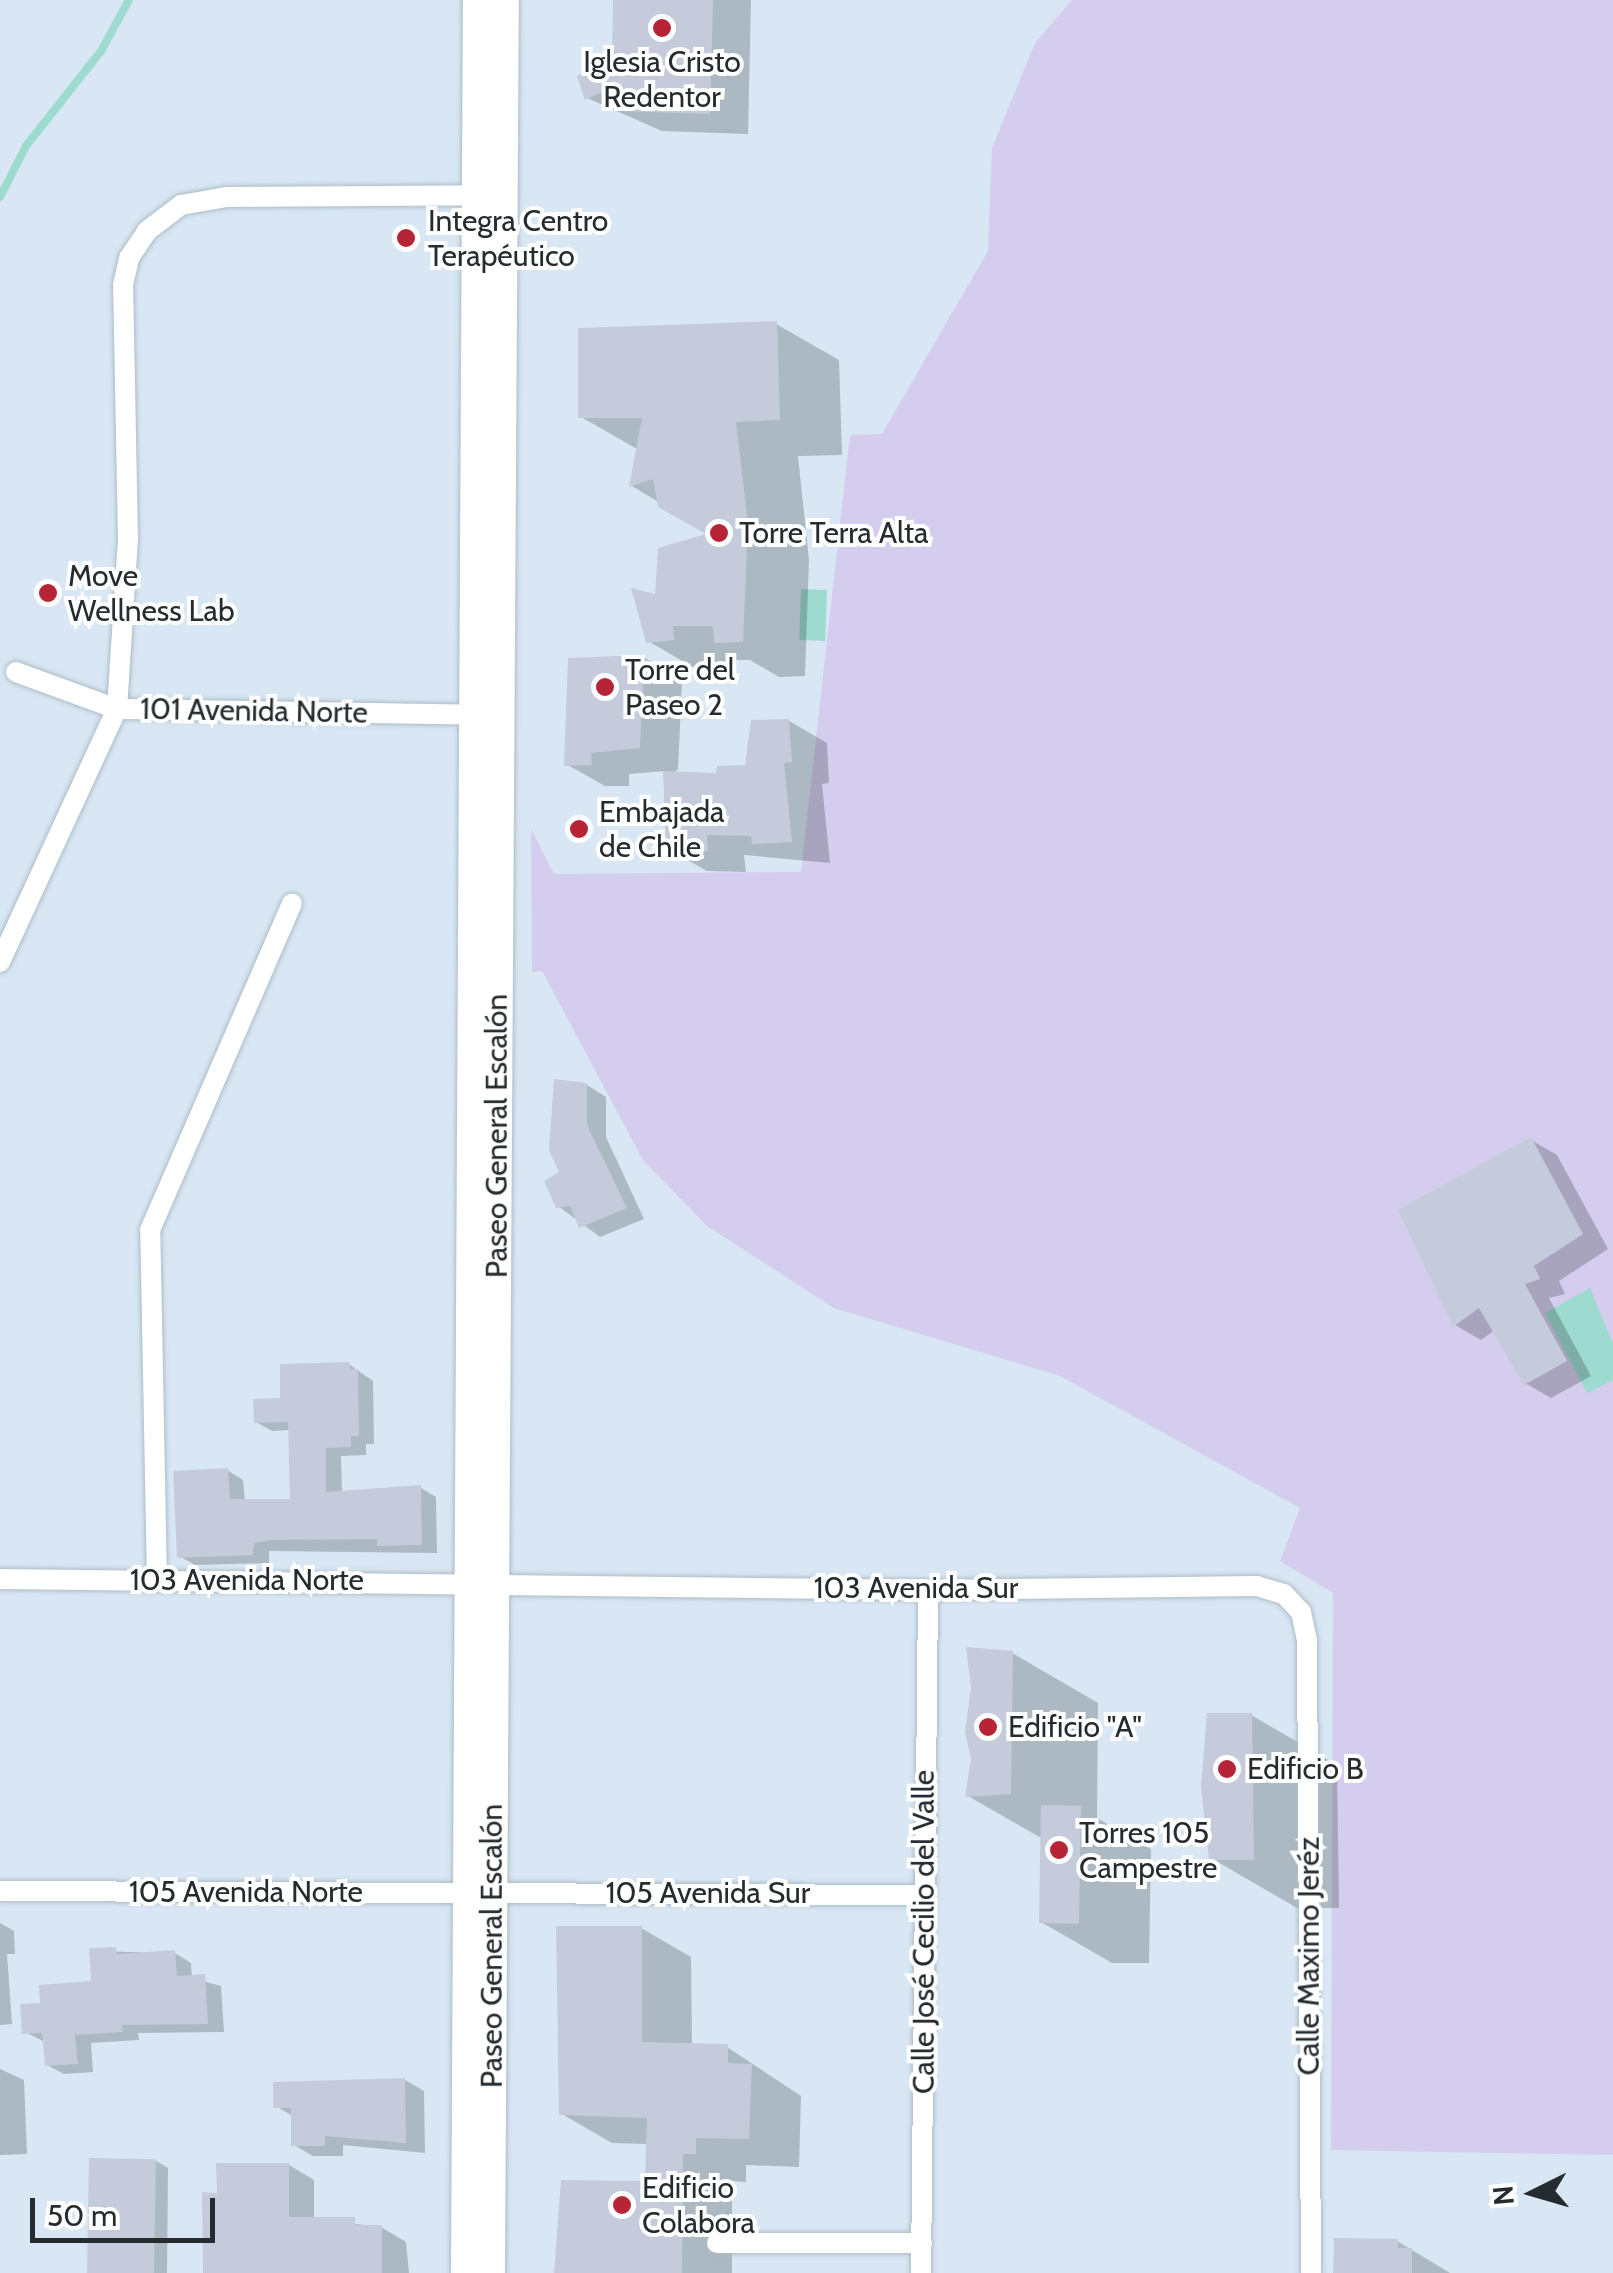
<!DOCTYPE html>
<html>
<head>
<meta charset="utf-8">
<style>
	body { margin:0 }
	#map { position:relative; width:1613px; height:2273px; overflow:hidden; background:#d8e7f3; font-family:Cabin,sans-serif }
	div>[style] { position:absolute }
	.green>* { inset:0; background:#d4cded }
	.water>* { inset:0; background:#9ddad0; transform-origin:0 0 }
	.shadow>* { inset:0; background:#0003 }
	.stream>* { height:8px; margin:-4px; padding:0 4px; transform-origin:4px; border-radius:4px; background:#9ddad0 }
	.building>* { inset:0; background:#c5cbdb; transform-origin:0 0 }
	.roads { filter:drop-shadow(0 0 2px #adbcc7) drop-shadow(0 0 2px #adbcc7) }
	.street>* { height:20px; margin:-10px; padding:0 10px; transform-origin:10px; border-radius:10px; background:#fff }
	.secondary>* { height:30px; margin:-15px; padding:0 15px; transform-origin:15px; border-radius:15px; background:#fff }
	.dots>* { width:28px; height:28px; translate:-50% -50%; box-sizing:border-box; border:5px solid #fff; border-radius:50% }
	span { translate:-50% -50%; white-space:nowrap; text-align:center; line-height:1.15; -webkit-text-stroke:8px #fff; paint-order:stroke }
	.poi-label { font-size:30px; color:#252b2f }
	.left { translate:0 -50%; text-align:left }
	.street-label { font-size:30px; color:#252b2f }
	.north { position:absolute; left:1483px; top:2143px; width:100px; height:100px; -webkit-text-stroke:8px #fff; paint-order:stroke; rotate:265deg; font-size:28px; font-weight:700; line-height:40px; text-align:center; color:#252b2f }
	.north::after { content:''; display:block; margin:auto; width:35px; height:45px; background:#252b2f; clip-path:polygon(50% 0,100% 100%,50% 72%,0 100%) }
	.scale { position:absolute; left:30px; top:2198px; width:185px; height:45px; box-sizing:border-box; border:5px solid #252b2f; border-top:0; padding-left:12px; font-size:30px; line-height:35px; white-space:nowrap; color:#252b2f; -webkit-text-stroke:8px #fff; paint-order:stroke }
</style>
</head>
<body>
<div id="map">
	<div class="green">
		<i style="clip-path:polygon(1072px 0,1613px 0,1613px 2155px,1331px 2150px,1333px 1593px,1280px 1561px,1300px 1508px,1060px 1376px,834px 1308px,707px 1226px,643px 1160px,542px 971px,532px 972px,531px 829px,554px 874px,801px 872px,850px 435px,882px 434px,988px 251px,992px 148px,1035px 43px)"></i>
	</div>
	<div class="water">
		<i style="left:801px;top:589px;width:26px;height:51px;rotate:2deg"></i>
		<i style="clip-path:polygon(1590px 1288px,1613px 1344px,1613px 1380px,1587px 1393px,1545px 1313px)"></i>
	</div>
	<div class="shadow">
		<i style="clip-path:polygon(615px 0,751px 0,748px 134px,662px 131px,587px 98px,614px 58px)"></i>
		<i style="clip-path:polygon(776px 324px,839px 360px,842px 455px,798px 456px,809px 560px,805px 676px,779px 677px,750px 660px,734px 660px,735px 675px,710px 677px,648px 641px,657px 597px,713px 535px,632px 486px,639px 450px,581px 417px)"></i>
		<i style="clip-path:polygon(643px 657px,682px 680px,678px 770px,667px 774px,719px 776px,747px 767px,789px 721px,827px 743px,829px 783px,822px 784px,830px 863px,744px 855px,746px 872px,707px 871px,668px 849px,666px 771px,629px 774px,629px 786px,605px 786px,566px 764px)"></i>
		<i style="clip-path:polygon(587px 1085px,606px 1097px,606px 1137px,644px 1219px,600px 1237px,558px 1206px)"></i>
		<i style="clip-path:polygon(1531px 1140px,1557px 1155px,1608px 1249px,1559px 1281px,1565px 1294px,1549px 1298px,1591px 1376px,1551px 1398px,1525px 1383px,1495px 1330px,1481px 1340px,1455px 1325px)"></i>
		<i style="clip-path:polygon(350px 1365px,373px 1381px,374px 1444px,366px 1444px,366px 1455px,341px 1456px,342px 1493px,421px 1488px,436px 1497px,437px 1553px,269px 1551px,269px 1563px,195px 1565px,179px 1556px,227px 1470px,243px 1480px,245px 1502px,293px 1501px,291px 1430px,272px 1431px,256px 1422px)"></i>
		<i style="clip-path:polygon(1012px 1653px,1098px 1703px,1097px 1818px,1151px 1849px,1149px 1963px,1112px 1963px,1041px 1922px,1043px 1839px,968px 1796px)"></i>
		<i style="clip-path:polygon(1251px 1715px,1337px 1765px,1339px 1908px,1297px 1908px,1211px 1858px)"></i>
		<i style="clip-path:polygon(0 1923px,14px 1931px,15px 1954px,7px 1954px,12px 2024px,0 2025px)"></i>
		<i style="clip-path:polygon(641px 1928px,691px 1957px,692px 2046px,727px 2047px,801px 2096px,799px 2167px,746px 2165px,746px 2182px,732px 2181px,732px 2273px,558px 2273px,647px 2184px,649px 2144px,612px 2143px,562px 2114px)"></i>
		<i style="clip-path:polygon(91px 1951px,175px 1953px,191px 1963px,192px 1978px,221px 1986px,224px 2032px,138px 2033px,139px 2040px,91px 2043px,93px 2072px,64px 2074px,47px 2065px,45px 2042px,25px 2032px,43px 2005px,93px 1983px)"></i>
		<i style="clip-path:polygon(0 2069px,24px 2080px,27px 2154px,0 2155px)"></i>
		<i style="clip-path:polygon(405px 2080px,424px 2091px,425px 2153px,343px 2145px,343px 2156px,313px 2156px,294px 2145px,294px 2117px,276px 2106px)"></i>
		<i style="clip-path:polygon(156px 2161px,168px 2168px,167px 2273px,91px 2273px)"></i>
		<i style="clip-path:polygon(289px 2165px,314px 2180px,314px 2219px,381px 2227px,406px 2242px,409px 2273px,205px 2273px,220px 2196px)"></i>
		<i style="clip-path:polygon(1397px 2241px,1450px 2273px,1336px 2273px)"></i>
	</div>
	<div class="stream">
		<i style="left:0;top:197px;width:57px;rotate:-63deg"></i>
		<i style="left:26px;top:146px;width:121px;rotate:-51.7deg"></i>
		<i style="left:101px;top:51px;width:58px;rotate:-61.2deg"></i>
	</div>
	<div class="building">
		<i style="clip-path:polygon(613px 0,713px 0,710px 114px,621px 111px,620px 84px,585px 100px,577px 76px,612px 57px)"></i>
		<i style="clip-path:polygon(777px 321px,780px 420px,736px 422px,748px 523px,743px 642px,714px 643px,713px 626px,673px 626px,674px 640px,646px 643px,631px 588px,655px 594px,658px 548px,706px 534px,658px 507px,653px 479px,629px 487px,642px 418px,578px 418px,578px 328px)"></i>
		<i style="clip-path:polygon(644px 655px,640px 748px,591px 753px,592px 765px,564px 766px,568px 658px)"></i>
		<i style="clip-path:polygon(789px 719px,792px 762px,784px 763px,792px 842px,752px 844px,751px 836px,707px 835px,708px 851px,666px 850px,663px 771px,716px 773px,717px 766px,745px 765px,751px 720px)"></i>
		<i style="clip-path:polygon(554px 1079px,587px 1083px,587px 1125px,627px 1208px,579px 1228px,570px 1206px,556px 1208px,544px 1181px,559px 1172px,549px 1150px)"></i>
		<i style="clip-path:polygon(1531px 1137px,1583px 1234px,1534px 1266px,1540px 1279px,1525px 1284px,1567px 1361px,1524px 1385px,1479px 1308px,1453px 1327px,1398px 1210px)"></i>
		<i style="clip-path:polygon(350px 1362px,350px 1369px,358px 1369px,359px 1436px,351px 1436px,351px 1447px,326px 1448px,326px 1492px,421px 1485px,422px 1545px,377px 1546px,377px 1539px,271px 1540px,254px 1543px,253px 1555px,177px 1558px,173px 1471px,228px 1468px,230px 1499px,290px 1499px,288px 1422px,254px 1423px,253px 1399px,280px 1398px,280px 1364px)"></i>
		<i style="clip-path:polygon(966px 1647px,1013px 1651px,1011px 1794px,965px 1797px,971px 1759px,965px 1732px,971px 1687px)"></i>
		<i style="clip-path:polygon(1207px 1713px,1252px 1713px,1254px 1860px,1209px 1860px,1201px 1787px)"></i>
		<i style="left:1041px;top:1805px;width:40px;height:118px;rotate:1deg"></i>
		<i style="clip-path:polygon(556px 1926px,642px 1926px,642px 2042px,728px 2044px,728px 2063px,752px 2064px,749px 2139px,696px 2138px,696px 2154px,683px 2154px,682px 2273px,554px 2273px,561px 2180px,645px 2181px,647px 2118px,559px 2115px)"></i>
		<i style="clip-path:polygon(116px 1947px,117px 1954px,175px 1950px,177px 1976px,205px 1974px,208px 2024px,122px 2025px,123px 2032px,75px 2035px,78px 2064px,45px 2066px,42px 2033px,22px 2034px,20px 2004px,40px 2003px,39px 1985px,91px 1981px,89px 1948px)"></i>
		<i style="clip-path:polygon(405px 2078px,406px 2143px,325px 2136px,325px 2146px,291px 2146px,291px 2108px,273px 2108px,273px 2082px)"></i>
		<i style="left:89px;top:2158px;width:67px;height:115px;rotate:1deg"></i>
		<i style="clip-path:polygon(216px 2163px,289px 2163px,289px 2217px,355px 2217px,355px 2225px,382px 2225px,382px 2273px,203px 2273px,202px 2192px,217px 2193px)"></i>
		<i style="clip-path:polygon(1334px 2238px,1398px 2239px,1398px 2248px,1412px 2248px,1412px 2273px,1333px 2273px)"></i>
	</div>
	<div class="roads">
		<div class="street">
			<i style="left:16px;top:672px;width:108px;rotate:20.1deg"></i>
			<i style="left:117px;top:709px;width:366px;rotate:0.9deg"></i>
			<i style="left:0;top:962px;width:279px;rotate:-65.2deg"></i>
			<i style="left:117px;top:709px;width:169px;rotate:-86.3deg"></i>
			<i style="left:128px;top:540px;width:255px;rotate:-91.1deg"></i>
			<i style="left:123px;top:285px;width:28px;rotate:-77deg"></i>
			<i style="left:129px;top:258px;width:32px;rotate:-56deg"></i>
			<i style="left:147px;top:231px;width:43px;rotate:-37.4deg"></i>
			<i style="left:181px;top:205px;width:47px;rotate:-9.9deg"></i>
			<i style="left:227px;top:197px;width:260px;rotate:-0.4deg"></i>
			<i style="left:0;top:1579px;width:928px;rotate:0.68deg"></i>
			<i style="left:928px;top:1590px;width:329px;rotate:-0.7deg"></i>
			<i style="left:1257px;top:1586px;width:28px;rotate:17deg"></i>
			<i style="left:1284px;top:1594px;width:25px;rotate:47deg"></i>
			<i style="left:1301px;top:1612px;width:29px;rotate:78deg"></i>
			<i style="left:1307px;top:1640px;width:633px;rotate:89.64deg"></i>
			<i style="left:157px;top:1581px;width:351px;rotate:-91.1deg"></i>
			<i style="left:150px;top:1230px;width:356px;rotate:-66.5deg"></i>
			<i style="left:0;top:1891px;width:923px;rotate:0.25deg"></i>
			<i style="left:717px;top:2243px;width:205px"></i>
			<i style="left:921px;top:2273px;width:683px;rotate:-89.41deg"></i>
		</div>
		<div class="secondary">
			<i style="left:466px;top:2273px;width:2273px;rotate:-89.7deg"></i>
			<i style="left:490px;top:2273px;width:2273px;rotate:-89.65deg"></i>
		</div>
	</div>
	<div class="dots">
		<i style="left:662px;top:28px;background:#b62436"></i>
		<i style="left:406px;top:238px;background:#b62436"></i>
		<i style="left:719px;top:533px;background:#b62436"></i>
		<i style="left:48px;top:593px;background:#b62436"></i>
		<i style="left:605px;top:687px;background:#b62436"></i>
		<i style="left:579px;top:829px;background:#b62436"></i>
		<i style="left:988px;top:1727px;background:#b62436"></i>
		<i style="left:1227px;top:1769px;background:#b62436"></i>
		<i style="left:1059px;top:1850px;background:#b62436"></i>
		<i style="left:622px;top:2205px;background:#b62436"></i>
	</div>
	<div class="poi-label">
		<span style="left:662px;top:79px">Iglesia Cristo<br>Redentor</span>
		<span class="left" style="left:428px;top:238px">Integra Centro<br>Terapéutico</span>
		<span class="left" style="left:739px;top:533px">Torre Terra Alta</span>
		<span class="left" style="left:68px;top:593px">Move<br>Wellness Lab</span>
		<span class="left" style="left:625px;top:687px">Torre del<br>Paseo 2</span>
		<span class="left" style="left:599px;top:829px">Embajada<br>de Chile</span>
		<span class="left" style="left:1008px;top:1727px">Edificio "A"</span>
		<span class="left" style="left:1247px;top:1769px">Edificio B</span>
		<span class="left" style="left:1079px;top:1850px">Torres 105<br>Campestre</span>
		<span class="left" style="left:642px;top:2205px">Edificio<br>Colabora</span>
	</div>
	<div class="street-label">
		<span style="left:254px;top:711px;rotate:1deg">101 Avenida Norte</span>
		<span style="left:497px;top:1136px;rotate:-90deg">Paseo General Escalón</span>
		<span style="left:247px;top:1580px">103 Avenida Norte</span>
		<span style="left:916px;top:1588px">103 Avenida Sur</span>
		<span style="left:246px;top:1892px">105 Avenida Norte</span>
		<span style="left:708px;top:1893px">105 Avenida Sur</span>
		<span style="left:924px;top:1932px;rotate:-90deg">Calle José Cecilio del Valle</span>
		<span style="left:492px;top:1946px;rotate:-90deg">Paseo General Escalón</span>
		<span style="left:1309px;top:1956px;rotate:-90deg">Calle Maximo Jeréz</span>
	</div>
	<div class="north">N</div>
	<div class="scale">50 m</div>
</div>
</body>
</html>
